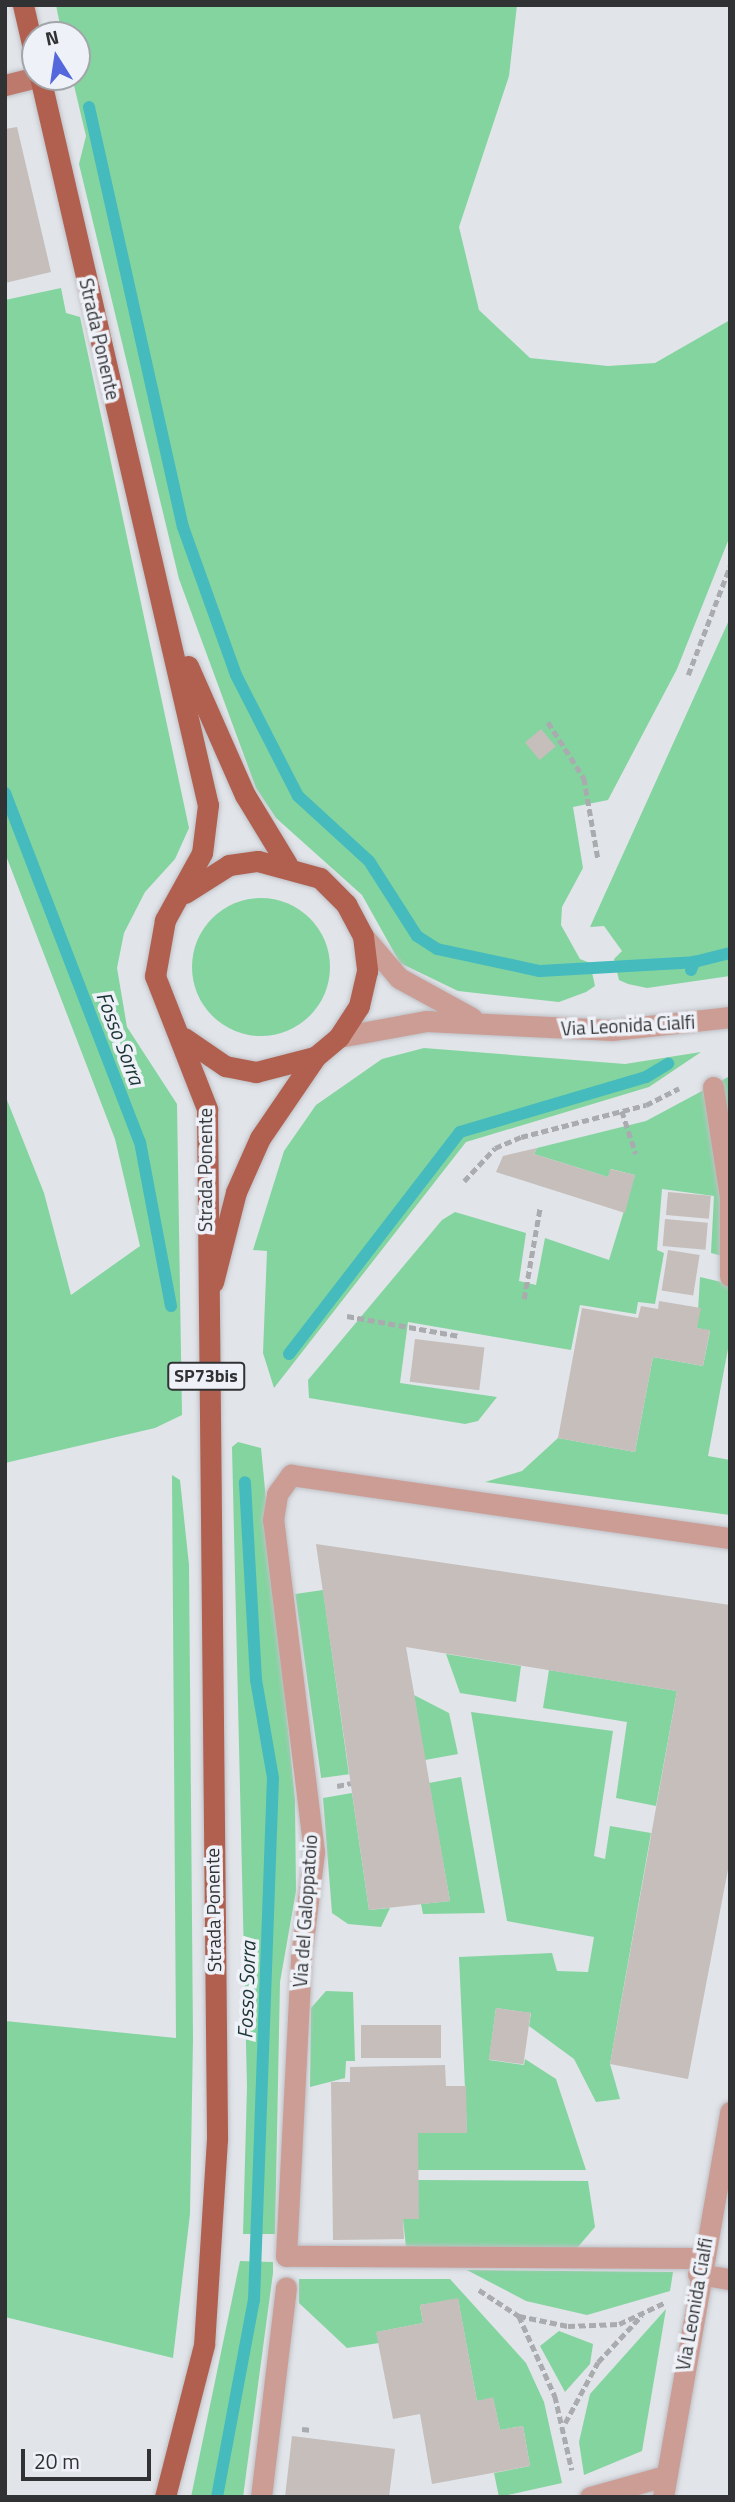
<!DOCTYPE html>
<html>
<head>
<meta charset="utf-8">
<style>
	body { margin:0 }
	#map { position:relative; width:735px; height:2502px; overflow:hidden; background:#e1e4e9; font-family:"Titillium Web",sans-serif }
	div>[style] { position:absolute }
	.green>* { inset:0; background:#84d49f; transform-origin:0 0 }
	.round { border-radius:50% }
	.stream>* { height:12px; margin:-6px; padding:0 6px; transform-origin:6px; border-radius:6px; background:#46bbbd }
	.building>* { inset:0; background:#c5bebb; transform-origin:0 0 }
	.path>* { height:4.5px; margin-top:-2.25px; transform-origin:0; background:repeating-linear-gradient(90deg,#a9abaf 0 7px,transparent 0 10.5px) }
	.roads { filter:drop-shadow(0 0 2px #bec0c5) drop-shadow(0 0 2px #bec0c5) }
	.lane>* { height:21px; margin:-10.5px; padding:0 10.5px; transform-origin:10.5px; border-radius:10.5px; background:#cc9d94 }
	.street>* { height:21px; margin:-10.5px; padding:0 10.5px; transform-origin:10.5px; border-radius:10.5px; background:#cc9d94 }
	.secondary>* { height:21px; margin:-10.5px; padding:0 10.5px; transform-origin:10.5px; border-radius:10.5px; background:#bd796c }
	.primary>* { height:21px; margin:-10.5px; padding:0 10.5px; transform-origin:10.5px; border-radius:10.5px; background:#b15f4f }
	span { translate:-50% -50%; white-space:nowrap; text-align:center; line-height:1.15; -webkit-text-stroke:7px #eef1f7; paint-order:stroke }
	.shield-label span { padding:2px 5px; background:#eef1f7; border:2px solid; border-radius:5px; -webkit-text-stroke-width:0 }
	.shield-label { font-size:18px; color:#313234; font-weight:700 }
	.street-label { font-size:19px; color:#313234 }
	.water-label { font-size:21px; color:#1a3435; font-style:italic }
	.frame { position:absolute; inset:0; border:7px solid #313234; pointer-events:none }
	.north { position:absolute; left:21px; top:21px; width:70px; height:70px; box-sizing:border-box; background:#eef1f7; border:2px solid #a2a5a9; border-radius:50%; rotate:348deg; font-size:19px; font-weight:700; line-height:28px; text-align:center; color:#313234 }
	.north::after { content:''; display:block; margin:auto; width:24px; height:32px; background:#5467dd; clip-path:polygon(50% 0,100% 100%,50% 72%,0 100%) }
	.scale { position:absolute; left:21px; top:2449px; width:130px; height:32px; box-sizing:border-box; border:4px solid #313234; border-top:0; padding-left:9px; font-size:21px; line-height:24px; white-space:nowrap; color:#313234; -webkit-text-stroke:5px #eef1f7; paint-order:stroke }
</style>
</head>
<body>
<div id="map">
	<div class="green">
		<i style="clip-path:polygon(56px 5px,517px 5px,509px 76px,459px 227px,479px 310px,530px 358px,608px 366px,655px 363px,730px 320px,730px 536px,677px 669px,608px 800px,573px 807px,583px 868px,562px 907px,561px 925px,580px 959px,590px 963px,595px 986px,586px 992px,559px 1002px,458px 991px,400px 963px,362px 895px,276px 818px,256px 788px,179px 579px,79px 164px,86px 136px,72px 77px,77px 77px,77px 35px,62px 35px)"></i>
		<i style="clip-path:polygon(61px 288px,66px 313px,80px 317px,189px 828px,175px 859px,145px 892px,124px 933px,117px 968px,127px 1027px,177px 1104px,182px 1415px,155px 1428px,5px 1463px,5px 1095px,44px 1193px,71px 1295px,140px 1246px,115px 1139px,5px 853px,5px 300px)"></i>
		<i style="clip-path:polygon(730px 618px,730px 976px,647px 988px,628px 984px,619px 980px,614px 959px,622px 951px,604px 926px,590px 927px)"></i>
		<i class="round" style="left:192px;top:898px;width:138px;height:138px"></i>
		<i style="clip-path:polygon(424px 1048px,625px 1064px,701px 1052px,649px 1087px,466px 1142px,274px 1388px,263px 1353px,267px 1251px,253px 1250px,284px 1151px,316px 1105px,382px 1059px)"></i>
		<i style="clip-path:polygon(730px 1076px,730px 1258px,711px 1253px,714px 1196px,662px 1189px,657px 1250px,664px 1253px,655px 1304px,638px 1302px,636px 1314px,580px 1305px,571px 1350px,408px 1322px,400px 1383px,497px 1397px,478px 1421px,465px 1424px,309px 1398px,308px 1380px,442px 1220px,455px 1212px,526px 1233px,519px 1281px,536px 1285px,545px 1238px,609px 1260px,635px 1175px,611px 1169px,608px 1177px,534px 1154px,537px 1148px,646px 1121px)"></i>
		<i style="clip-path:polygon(700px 1277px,730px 1284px,730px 1338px,708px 1456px,730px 1460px,730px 1515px,485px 1482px,522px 1471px,558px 1438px,635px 1452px,653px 1357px,703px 1366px,710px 1331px,697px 1328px)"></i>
		<i style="clip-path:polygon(238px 1442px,261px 1448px,295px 1800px,296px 1891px,280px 1982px,275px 2234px,243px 2234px,247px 2087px,232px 1447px)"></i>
		<i style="clip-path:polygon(172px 1475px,180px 1480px,189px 1565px,193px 2039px,190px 2214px,173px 2358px,5px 2317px,5px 2021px,176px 2038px)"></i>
		<i style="left:323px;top:1590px;width:186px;height:28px;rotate:82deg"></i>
		<i style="clip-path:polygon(446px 1654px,521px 1666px,516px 1702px,460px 1693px)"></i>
		<i style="clip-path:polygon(549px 1670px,677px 1691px,656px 1806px,616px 1798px,627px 1722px,543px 1708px)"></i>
		<i style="clip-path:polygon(414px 1695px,449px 1713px,458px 1754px,425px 1760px)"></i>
		<i style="clip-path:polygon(471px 1712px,613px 1731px,594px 1856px,605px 1859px,610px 1826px,651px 1833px,610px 2064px,620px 2099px,596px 2102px,574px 2059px,529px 2026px,531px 2013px,496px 2008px,489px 2060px,524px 2065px,525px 2059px,556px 2079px,586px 2170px,418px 2170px,418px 2133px,467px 2132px,459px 1957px,552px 1953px,557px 1971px,588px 1972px,594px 1937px,507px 1921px)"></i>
		<i style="clip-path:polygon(461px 1777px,485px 1913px,423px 1914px,421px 1904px,450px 1901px,429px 1783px)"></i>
		<i style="clip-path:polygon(352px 1793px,369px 1910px,390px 1908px,381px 1927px,348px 1924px,332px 1913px,323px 1798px)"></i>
		<i style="clip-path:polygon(326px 1991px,353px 1992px,355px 2061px,346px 2061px,345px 2078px,310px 2087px,311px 2008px)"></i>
		<i style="clip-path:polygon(418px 2180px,588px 2181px,595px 2227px,577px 2248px,406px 2247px,403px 2219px)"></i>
		<i style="clip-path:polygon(240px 2261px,273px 2262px,273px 2273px,243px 2497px,191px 2497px)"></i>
		<i style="clip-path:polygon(467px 2270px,673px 2272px,670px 2291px,587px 2315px,526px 2301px)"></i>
		<i style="clip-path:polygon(299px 2279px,450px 2279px,526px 2363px,544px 2402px,562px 2483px,499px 2497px,494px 2473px,530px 2466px,523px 2426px,500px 2430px,493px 2398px,477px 2401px,458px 2299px,420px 2305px,423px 2323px,377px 2332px,379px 2343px,347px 2348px,299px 2303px)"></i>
		<i style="clip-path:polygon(666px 2309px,642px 2451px,584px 2475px,579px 2442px,590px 2394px)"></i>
		<i style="clip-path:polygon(559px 2331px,593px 2344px,590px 2364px,565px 2392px,540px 2346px)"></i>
	</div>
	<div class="stream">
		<i style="left:89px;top:107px;width:430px;rotate:77.4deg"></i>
		<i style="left:183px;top:527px;width:157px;rotate:70.3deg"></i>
		<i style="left:236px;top:675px;width:136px;rotate:62.9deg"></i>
		<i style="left:298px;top:796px;width:96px;rotate:42.5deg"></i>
		<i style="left:369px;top:861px;width:89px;rotate:57.4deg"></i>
		<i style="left:417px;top:936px;width:24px;rotate:33deg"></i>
		<i style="left:437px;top:949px;width:105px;rotate:12.1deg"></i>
		<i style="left:540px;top:971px;width:154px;rotate:-3.3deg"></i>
		<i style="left:5px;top:793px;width:374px;rotate:68.9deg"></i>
		<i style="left:140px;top:1142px;width:167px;rotate:79.3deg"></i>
		<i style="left:691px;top:970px;width:9px;rotate:-69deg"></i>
		<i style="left:694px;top:962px;width:37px;rotate:-14deg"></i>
		<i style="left:289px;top:1354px;width:280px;rotate:-52.4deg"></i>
		<i style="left:460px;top:1132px;width:194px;rotate:-16.5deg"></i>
		<i style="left:646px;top:1077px;width:26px;rotate:-31deg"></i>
		<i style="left:217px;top:2497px;width:200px;rotate:-79.4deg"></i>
		<i style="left:254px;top:2300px;width:522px;rotate:-87.92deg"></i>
		<i style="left:273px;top:1778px;width:99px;rotate:-99.8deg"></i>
		<i style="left:256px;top:1680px;width:198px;rotate:-93.2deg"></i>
	</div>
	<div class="building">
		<i style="clip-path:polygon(17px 127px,51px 272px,5px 283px,5px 129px)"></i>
		<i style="left:541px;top:729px;width:23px;height:21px;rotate:50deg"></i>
		<i style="clip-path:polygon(537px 1148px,534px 1154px,608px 1177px,610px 1169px,635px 1175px,625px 1213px,496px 1172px,503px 1156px)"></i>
		<i style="left:668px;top:1192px;width:43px;height:23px;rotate:5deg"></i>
		<i style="left:665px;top:1219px;width:43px;height:27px;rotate:5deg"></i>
		<i style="left:668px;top:1250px;width:32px;height:41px;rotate:9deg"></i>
		<i style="clip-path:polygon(659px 1301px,701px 1308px,697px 1328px,710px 1330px,703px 1366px,653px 1357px,635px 1452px,558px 1438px,582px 1308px,638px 1318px,641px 1306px,658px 1309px)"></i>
		<i style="left:415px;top:1339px;width:70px;height:43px;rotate:7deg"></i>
		<i style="clip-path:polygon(316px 1544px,730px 1605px,730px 1859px,688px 2079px,610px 2064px,677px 1691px,406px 1647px,450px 1901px,369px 1910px)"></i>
		<i style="left:496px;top:2008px;width:35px;height:52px;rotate:8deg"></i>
		<i style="left:361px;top:2025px;width:80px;height:33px"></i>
		<i style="clip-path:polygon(445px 2065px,446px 2086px,466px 2086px,467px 2133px,418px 2133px,419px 2219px,403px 2219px,404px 2239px,333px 2240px,331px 2082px,350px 2082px,350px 2067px)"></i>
		<i style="clip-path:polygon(458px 2298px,477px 2401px,493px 2397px,500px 2430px,523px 2426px,530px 2466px,432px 2484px,420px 2414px,393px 2419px,376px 2332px,423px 2323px,420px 2305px)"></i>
		<i style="clip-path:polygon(292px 2436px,395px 2449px,389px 2497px,285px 2497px)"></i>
	</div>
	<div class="path">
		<i style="left:688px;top:675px;width:117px;rotate:-68.9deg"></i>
		<i style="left:548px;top:722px;width:67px;rotate:57.3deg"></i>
		<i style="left:584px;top:778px;width:81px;rotate:80.1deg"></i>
		<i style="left:622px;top:1111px;width:45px;rotate:72deg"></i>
		<i style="left:464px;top:1181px;width:45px;rotate:-46.8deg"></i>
		<i style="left:495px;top:1148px;width:28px;rotate:-23deg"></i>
		<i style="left:521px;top:1137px;width:129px;rotate:-14.4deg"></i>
		<i style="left:646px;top:1105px;width:37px;rotate:-27deg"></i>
		<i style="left:524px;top:1299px;width:93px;rotate:-80.1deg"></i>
		<i style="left:347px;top:1316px;width:114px;rotate:10.1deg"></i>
		<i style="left:337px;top:1786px;width:14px;rotate:-12deg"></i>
		<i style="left:479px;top:2290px;width:48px;rotate:33deg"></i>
		<i style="left:519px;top:2316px;width:50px;rotate:11.5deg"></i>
		<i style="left:568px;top:2326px;width:51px;rotate:-2.2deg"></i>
		<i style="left:619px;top:2324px;width:50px;rotate:-25deg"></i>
		<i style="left:519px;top:2316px;width:88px;rotate:65.8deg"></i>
		<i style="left:555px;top:2396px;width:76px;rotate:77.1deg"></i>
		<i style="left:565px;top:2423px;width:69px;rotate:-61.6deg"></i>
		<i style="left:598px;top:2362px;width:64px;rotate:-46.9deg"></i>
		<i style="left:302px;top:2429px;width:10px;rotate:6deg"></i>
	</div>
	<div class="roads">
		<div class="lane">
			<i style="left:713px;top:1087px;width:111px;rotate:81.2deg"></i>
			<i style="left:730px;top:1198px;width:78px;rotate:90deg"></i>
			<i style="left:698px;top:2274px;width:32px;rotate:9deg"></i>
			<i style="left:590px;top:2497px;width:78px;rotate:-15.6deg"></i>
		</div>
		<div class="street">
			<i style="left:363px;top:936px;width:55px;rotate:49.4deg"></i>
			<i style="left:399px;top:978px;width:83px;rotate:28.7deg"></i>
			<i style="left:339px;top:1037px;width:88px;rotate:-10.4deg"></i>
			<i style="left:426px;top:1021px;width:186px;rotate:2.8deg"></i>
			<i style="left:612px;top:1030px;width:119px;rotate:-6.3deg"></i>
			<i style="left:701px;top:2258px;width:415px;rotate:-179.7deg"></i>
			<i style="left:286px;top:2256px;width:298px;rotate:-87.1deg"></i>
			<i style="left:301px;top:1958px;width:107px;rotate:-83deg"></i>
			<i style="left:314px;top:1852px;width:335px;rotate:-97deg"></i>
			<i style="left:273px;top:1520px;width:26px;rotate:-81deg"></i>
			<i style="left:277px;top:1494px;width:24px;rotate:-54deg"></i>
			<i style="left:291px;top:1475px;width:443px;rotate:8.2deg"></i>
			<i style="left:261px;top:2497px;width:211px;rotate:-83.2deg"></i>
			<i style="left:663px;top:2497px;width:391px;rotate:-80.1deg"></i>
		</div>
		<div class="secondary">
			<i style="left:5px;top:85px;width:34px;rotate:-14deg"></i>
		</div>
		<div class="primary">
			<i style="left:23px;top:5px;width:53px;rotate:77deg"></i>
			<i style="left:40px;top:77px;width:747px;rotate:77.01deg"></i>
			<i style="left:208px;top:805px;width:48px;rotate:97.1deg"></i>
			<i style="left:202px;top:853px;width:77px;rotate:118.9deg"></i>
			<i style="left:165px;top:920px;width:57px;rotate:100.1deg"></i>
			<i style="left:155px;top:976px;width:143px;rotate:68.6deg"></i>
			<i style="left:207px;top:1109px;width:1030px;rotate:89.44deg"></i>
			<i style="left:217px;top:2139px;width:206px;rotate:93.6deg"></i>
			<i style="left:204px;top:2345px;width:157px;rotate:104.4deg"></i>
			<i style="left:188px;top:666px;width:141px;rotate:66.2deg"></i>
			<i style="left:245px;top:795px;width:81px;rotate:58.7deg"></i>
			<i style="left:185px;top:893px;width:52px;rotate:-32.5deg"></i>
			<i style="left:229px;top:865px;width:29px;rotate:-8deg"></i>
			<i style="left:258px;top:861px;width:64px;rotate:15.3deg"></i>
			<i style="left:320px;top:878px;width:37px;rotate:45deg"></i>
			<i style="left:346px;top:904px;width:36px;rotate:62deg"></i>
			<i style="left:363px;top:936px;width:35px;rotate:83deg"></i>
			<i style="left:367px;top:971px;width:36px;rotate:103deg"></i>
			<i style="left:359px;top:1006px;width:37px;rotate:123deg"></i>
			<i style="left:339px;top:1037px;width:30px;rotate:140deg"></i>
			<i style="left:316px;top:1056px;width:99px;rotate:124.3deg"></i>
			<i style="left:260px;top:1138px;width:59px;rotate:114deg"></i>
			<i style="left:236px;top:1192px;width:93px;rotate:104.3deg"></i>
			<i style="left:184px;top:1038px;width:50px;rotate:34.3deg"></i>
			<i style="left:225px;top:1066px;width:32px;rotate:11deg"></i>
			<i style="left:256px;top:1072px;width:60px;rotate:-14.5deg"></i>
		</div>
	</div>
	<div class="shield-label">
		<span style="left:206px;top:1376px">SP73bis</span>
	</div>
	<div class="street-label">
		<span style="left:100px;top:339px;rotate:77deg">Strada Ponente</span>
		<span style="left:628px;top:1025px;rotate:-3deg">Via Leonida Cialfi</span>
		<span style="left:205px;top:1170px;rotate:-90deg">Strada Ponente</span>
		<span style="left:213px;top:1910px;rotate:-91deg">Strada Ponente</span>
		<span style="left:305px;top:1911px;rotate:-86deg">Via del Galoppatoio</span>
		<span style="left:694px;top:2304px;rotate:-80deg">Via Leonida Cialfi</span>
	</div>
	<div class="water-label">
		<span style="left:121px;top:1038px;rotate:69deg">Fosso Sorra</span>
		<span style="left:246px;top:1990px;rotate:-88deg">Fosso Sorra</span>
	</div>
	<div class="frame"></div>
	<div class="north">N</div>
	<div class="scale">20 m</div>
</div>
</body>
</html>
